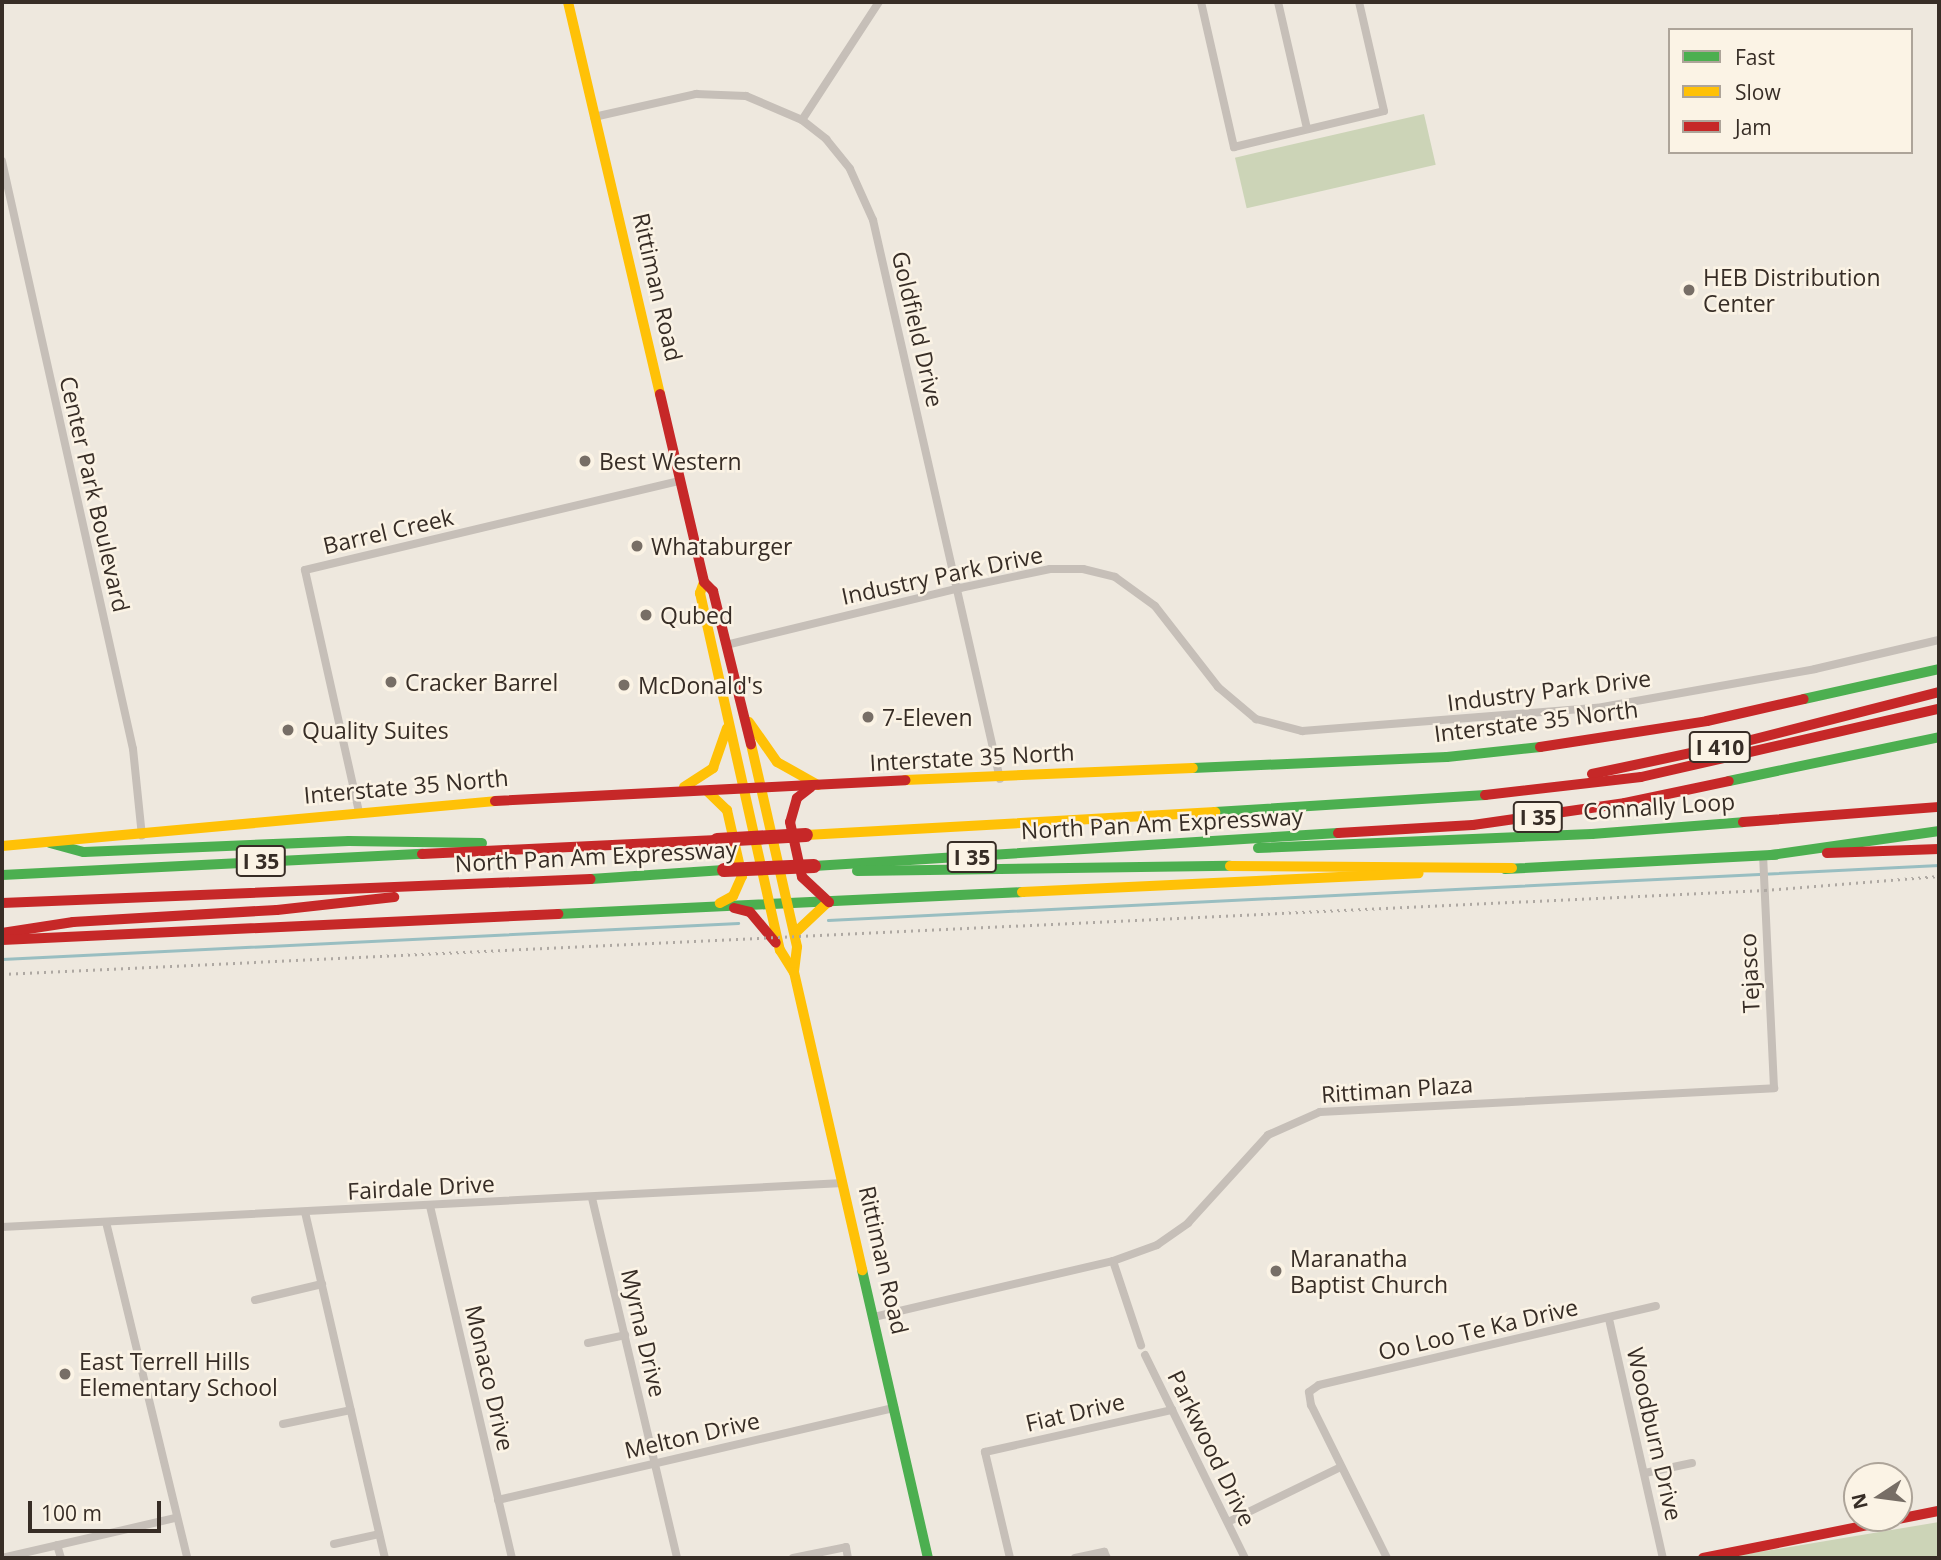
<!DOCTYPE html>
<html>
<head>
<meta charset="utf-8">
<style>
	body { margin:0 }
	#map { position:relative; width:1941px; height:1560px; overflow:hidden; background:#eee8de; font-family:"Open Sans",sans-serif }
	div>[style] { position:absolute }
	.green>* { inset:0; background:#ccd4b7; transform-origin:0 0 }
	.stream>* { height:2.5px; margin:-1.25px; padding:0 1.25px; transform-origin:1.25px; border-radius:1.25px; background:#99bec1 }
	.street>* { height:8px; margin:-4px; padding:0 4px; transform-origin:4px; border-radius:4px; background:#c6bfb8 }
	.fast>* { height:10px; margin:-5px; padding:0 5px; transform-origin:5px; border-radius:5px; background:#4caf50 }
	.slow>* { height:10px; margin:-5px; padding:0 5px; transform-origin:5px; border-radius:5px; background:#ffc107 }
	.jam>* { height:10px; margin:-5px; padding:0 5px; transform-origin:5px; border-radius:5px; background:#c62828 }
	.rail>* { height:2.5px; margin-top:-1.25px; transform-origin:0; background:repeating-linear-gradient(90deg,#aea8a2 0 2px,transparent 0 7px) }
	.jam-bridge>* { height:14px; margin:-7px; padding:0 7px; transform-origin:7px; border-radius:7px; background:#c62828 }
	.dots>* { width:19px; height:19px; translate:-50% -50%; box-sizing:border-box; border:4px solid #fbf3e5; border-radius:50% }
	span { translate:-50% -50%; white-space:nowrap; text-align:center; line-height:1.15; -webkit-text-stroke:5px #fbf3e5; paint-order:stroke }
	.shield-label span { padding:2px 5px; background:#fbf3e5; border:2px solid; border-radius:5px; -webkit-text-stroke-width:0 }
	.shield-label { font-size:21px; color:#372d26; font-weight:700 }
	.poi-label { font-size:23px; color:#372d26 }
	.left { translate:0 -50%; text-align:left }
	.street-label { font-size:23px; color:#372d26 }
	.frame { position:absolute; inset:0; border:4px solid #372d26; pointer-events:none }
	.legend { position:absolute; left:1668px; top:28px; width:245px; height:126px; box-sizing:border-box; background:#fbf3e5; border:2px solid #ada499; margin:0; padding:9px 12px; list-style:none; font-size:21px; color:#372d26 }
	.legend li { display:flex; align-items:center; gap:14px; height:35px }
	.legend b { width:35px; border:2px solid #ada499 }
	.north { position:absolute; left:1843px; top:1462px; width:70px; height:70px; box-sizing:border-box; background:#fbf3e5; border:2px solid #ada499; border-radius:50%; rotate:257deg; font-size:19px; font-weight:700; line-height:28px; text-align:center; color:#372d26 }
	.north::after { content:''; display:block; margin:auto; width:24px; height:32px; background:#776e66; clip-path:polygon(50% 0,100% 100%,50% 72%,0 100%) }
	.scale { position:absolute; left:28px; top:1501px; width:133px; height:32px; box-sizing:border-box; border:4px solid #372d26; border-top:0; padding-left:9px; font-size:21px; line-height:24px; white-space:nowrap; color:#372d26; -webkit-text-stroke:5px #fbf3e5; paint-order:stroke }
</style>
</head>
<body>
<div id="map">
	<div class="green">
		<i style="left:1424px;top:114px;width:52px;height:194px;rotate:77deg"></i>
		<i style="clip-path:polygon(1939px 1522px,1939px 1558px,1719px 1558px,1778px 1549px)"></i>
	</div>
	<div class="stream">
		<i style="left:828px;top:920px;width:1112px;rotate:-2.83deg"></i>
		<i style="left:2px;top:959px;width:737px;rotate:-2.8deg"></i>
	</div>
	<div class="street">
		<i style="left:1201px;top:2px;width:149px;rotate:77.2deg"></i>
		<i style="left:1234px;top:147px;width:154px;rotate:-13.5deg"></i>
		<i style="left:1384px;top:111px;width:112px;rotate:-102.9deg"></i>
		<i style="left:1278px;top:2px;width:130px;rotate:77.1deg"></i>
		<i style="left:594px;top:117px;width:105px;rotate:-12.7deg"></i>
		<i style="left:696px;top:94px;width:50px;rotate:2.3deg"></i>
		<i style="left:746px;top:96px;width:61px;rotate:23.2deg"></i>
		<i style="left:802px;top:120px;width:31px;rotate:38deg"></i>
		<i style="left:826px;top:139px;width:38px;rotate:51deg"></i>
		<i style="left:850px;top:169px;width:56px;rotate:65.7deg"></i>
		<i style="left:873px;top:220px;width:573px;rotate:77.2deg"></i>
		<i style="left:802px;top:120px;width:141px;rotate:-56.9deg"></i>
		<i style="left:2px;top:161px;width:602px;rotate:77.44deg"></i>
		<i style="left:133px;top:749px;width:87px;rotate:84.1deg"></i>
		<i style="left:726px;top:645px;width:241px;rotate:-13.7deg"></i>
		<i style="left:960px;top:588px;width:92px;rotate:-11.9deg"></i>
		<i style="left:1050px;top:569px;width:33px"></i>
		<i style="left:1083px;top:569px;width:33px;rotate:14deg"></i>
		<i style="left:1115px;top:577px;width:49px;rotate:35.9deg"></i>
		<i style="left:1155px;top:606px;width:103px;rotate:52.1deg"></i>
		<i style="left:1218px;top:687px;width:50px;rotate:40.1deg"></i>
		<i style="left:1256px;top:719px;width:48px;rotate:14.6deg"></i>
		<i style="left:1302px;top:731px;width:296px;rotate:-4.5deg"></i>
		<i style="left:1597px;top:708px;width:221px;rotate:-10.1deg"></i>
		<i style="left:1815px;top:669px;width:127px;rotate:-13.2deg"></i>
		<i style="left:359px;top:812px;width:248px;rotate:-102.6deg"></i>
		<i style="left:305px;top:570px;width:385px;rotate:-13.4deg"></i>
		<i style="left:592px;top:1198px;width:370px;rotate:76.7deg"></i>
		<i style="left:430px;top:1206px;width:361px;rotate:76.9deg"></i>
		<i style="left:305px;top:1212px;width:355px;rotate:77deg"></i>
		<i style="left:106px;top:1222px;width:346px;rotate:76.4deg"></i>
		<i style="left:2px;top:1227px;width:842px;rotate:-2.99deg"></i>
		<i style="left:1113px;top:1261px;width:89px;rotate:71.6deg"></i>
		<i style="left:255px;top:1300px;width:69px;rotate:-13.4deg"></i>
		<i style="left:874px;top:1317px;width:245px;rotate:-13.2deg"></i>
		<i style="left:1113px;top:1261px;width:47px;rotate:-20deg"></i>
		<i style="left:1157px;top:1245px;width:38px;rotate:-35deg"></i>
		<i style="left:1188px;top:1223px;width:119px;rotate:-47.7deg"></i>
		<i style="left:1268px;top:1135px;width:57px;rotate:-23.9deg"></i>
		<i style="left:1320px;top:1112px;width:455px;rotate:-3deg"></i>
		<i style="left:1774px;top:1088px;width:232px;rotate:-92.7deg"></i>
		<i style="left:1609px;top:1319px;width:245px;rotate:77.3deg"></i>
		<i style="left:588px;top:1343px;width:38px;rotate:-12deg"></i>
		<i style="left:1145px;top:1355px;width:226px;rotate:63.8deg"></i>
		<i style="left:283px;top:1424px;width:69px;rotate:-11.6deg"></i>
		<i style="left:1645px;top:1473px;width:48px;rotate:-12deg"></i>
		<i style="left:498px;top:1500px;width:407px;rotate:-13.1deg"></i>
		<i style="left:1228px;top:1522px;width:126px;rotate:-26deg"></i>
		<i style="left:334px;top:1544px;width:46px;rotate:-12.5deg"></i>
		<i style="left:57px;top:1545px;width:14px;rotate:73deg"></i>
		<i style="left:2px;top:1558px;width:178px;rotate:-13deg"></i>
		<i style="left:793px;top:1558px;width:54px;rotate:-11.7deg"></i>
		<i style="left:846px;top:1547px;width:11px;rotate:80deg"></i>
		<i style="left:1010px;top:1558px;width:109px;rotate:-103.3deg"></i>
		<i style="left:985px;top:1452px;width:192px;rotate:-12.7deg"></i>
		<i style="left:1075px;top:1558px;width:30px;rotate:-12deg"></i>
		<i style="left:1104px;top:1552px;width:7px;rotate:63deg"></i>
		<i style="left:1387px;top:1558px;width:171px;rotate:-116.4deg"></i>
		<i style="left:1311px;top:1405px;width:13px;rotate:-99deg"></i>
		<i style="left:1309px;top:1392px;width:12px;rotate:-35deg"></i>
		<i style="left:1319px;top:1385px;width:346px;rotate:-13.2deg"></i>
	</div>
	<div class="fast">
		<i style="left:1804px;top:699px;width:138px;rotate:-12.5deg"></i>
		<i style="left:1193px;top:768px;width:254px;rotate:-2.5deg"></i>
		<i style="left:1447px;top:757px;width:94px;rotate:-6.1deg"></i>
		<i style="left:1729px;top:781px;width:215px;rotate:-11.8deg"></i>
		<i style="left:1215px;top:812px;width:271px;rotate:-3.6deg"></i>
		<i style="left:50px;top:843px;width:35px;rotate:15deg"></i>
		<i style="left:84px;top:852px;width:265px;rotate:-2.4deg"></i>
		<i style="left:349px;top:841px;width:133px;rotate:0.9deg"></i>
		<i style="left:1258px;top:848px;width:334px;rotate:-2.4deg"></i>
		<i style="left:1592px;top:834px;width:151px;rotate:-4.5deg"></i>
		<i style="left:1771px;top:855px;width:170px;rotate:-8.1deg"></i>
		<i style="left:814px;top:866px;width:525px;rotate:-3.6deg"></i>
		<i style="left:1505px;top:869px;width:271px;rotate:-3deg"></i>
		<i style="left:857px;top:871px;width:373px;rotate:-0.8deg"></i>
		<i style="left:2px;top:875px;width:421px;rotate:-2.9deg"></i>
		<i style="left:591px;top:879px;width:133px;rotate:-3.9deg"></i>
		<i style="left:558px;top:914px;width:465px;rotate:-2.7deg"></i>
		<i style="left:862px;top:1270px;width:295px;rotate:77.1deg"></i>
	</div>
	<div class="slow">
		<i style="left:568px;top:2px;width:403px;rotate:76.8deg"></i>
		<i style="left:704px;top:582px;width:12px;rotate:110deg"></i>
		<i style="left:700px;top:593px;width:366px;rotate:77.4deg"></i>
		<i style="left:780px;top:950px;width:26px;rotate:58deg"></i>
		<i style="left:749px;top:722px;width:49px;rotate:55deg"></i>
		<i style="left:777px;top:762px;width:47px;rotate:29.3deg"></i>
		<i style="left:751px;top:744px;width:208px;rotate:77.2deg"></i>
		<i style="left:797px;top:947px;width:25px;rotate:97deg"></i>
		<i style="left:794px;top:972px;width:306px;rotate:77.1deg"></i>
		<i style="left:905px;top:780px;width:288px;rotate:-2.4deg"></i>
		<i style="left:684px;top:787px;width:35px;rotate:-33deg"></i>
		<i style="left:713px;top:768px;width:42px;rotate:-70.7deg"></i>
		<i style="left:707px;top:791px;width:28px;rotate:44deg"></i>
		<i style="left:727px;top:810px;width:68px;rotate:77.2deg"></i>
		<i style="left:742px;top:876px;width:22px;rotate:114deg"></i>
		<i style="left:733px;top:896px;width:15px;rotate:152deg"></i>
		<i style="left:806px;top:835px;width:410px;rotate:-3.2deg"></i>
		<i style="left:2px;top:846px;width:495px;rotate:-5.2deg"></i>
		<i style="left:1230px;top:866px;width:282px;rotate:0.4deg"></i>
		<i style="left:1022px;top:892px;width:397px;rotate:-2.7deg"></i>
		<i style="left:795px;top:933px;width:45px;rotate:-43.2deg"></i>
	</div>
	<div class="jam">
		<i style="left:660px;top:394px;width:193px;rotate:76.8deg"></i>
		<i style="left:704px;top:582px;width:13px;rotate:45deg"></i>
		<i style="left:713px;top:591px;width:158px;rotate:76.1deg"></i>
		<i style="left:1540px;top:747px;width:169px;rotate:-8.8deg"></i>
		<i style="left:1707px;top:721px;width:99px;rotate:-12.8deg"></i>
		<i style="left:1592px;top:774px;width:154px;rotate:-12deg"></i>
		<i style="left:1743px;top:742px;width:202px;rotate:-14.3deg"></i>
		<i style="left:811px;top:787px;width:18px;rotate:142deg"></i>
		<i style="left:797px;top:798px;width:25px;rotate:106deg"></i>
		<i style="left:790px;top:822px;width:56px;rotate:77.7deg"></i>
		<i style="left:802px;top:877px;width:37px;rotate:43deg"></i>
		<i style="left:1485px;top:795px;width:157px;rotate:-6.6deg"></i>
		<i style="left:1641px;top:777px;width:306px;rotate:-12.9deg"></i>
		<i style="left:495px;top:801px;width:411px;rotate:-2.9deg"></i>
		<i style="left:1743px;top:822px;width:197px;rotate:-4.4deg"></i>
		<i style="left:1338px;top:833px;width:135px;rotate:-3.4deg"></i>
		<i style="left:1473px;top:825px;width:154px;rotate:-8.2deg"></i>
		<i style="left:1625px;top:803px;width:106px;rotate:-11.9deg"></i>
		<i style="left:1827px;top:853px;width:112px;rotate:-2deg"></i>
		<i style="left:422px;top:854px;width:295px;rotate:-2.7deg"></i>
		<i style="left:2px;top:903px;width:589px;rotate:-2.33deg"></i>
		<i style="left:734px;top:908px;width:16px;rotate:14deg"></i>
		<i style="left:750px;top:912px;width:40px;rotate:50deg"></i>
		<i style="left:2px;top:933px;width:72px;rotate:-8.8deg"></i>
		<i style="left:73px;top:922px;width:204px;rotate:-3.4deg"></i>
		<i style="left:277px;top:910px;width:118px;rotate:-6.3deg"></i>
		<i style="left:2px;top:940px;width:557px;rotate:-2.68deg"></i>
		<i style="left:1703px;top:1558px;width:241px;rotate:-11.3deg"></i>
	</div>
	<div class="rail">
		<i style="left:2px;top:974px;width:1765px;rotate:-2.73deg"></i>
		<i style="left:1765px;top:890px;width:175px;rotate:-4.6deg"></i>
	</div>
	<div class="jam-bridge">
		<i style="left:717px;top:840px;width:89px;rotate:-3.2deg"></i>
		<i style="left:724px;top:870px;width:90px;rotate:-2.5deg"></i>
	</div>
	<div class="dots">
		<i style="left:1689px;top:290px;background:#776e66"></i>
		<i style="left:585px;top:461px;background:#776e66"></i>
		<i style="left:637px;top:546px;background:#776e66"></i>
		<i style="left:646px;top:615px;background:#776e66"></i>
		<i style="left:391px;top:682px;background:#776e66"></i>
		<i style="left:624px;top:685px;background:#776e66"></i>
		<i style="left:868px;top:717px;background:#776e66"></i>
		<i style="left:288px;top:730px;background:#776e66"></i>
		<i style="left:1276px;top:1271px;background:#776e66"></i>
		<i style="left:65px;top:1374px;background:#776e66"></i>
	</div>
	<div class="shield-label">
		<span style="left:1720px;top:747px">I 410</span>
		<span style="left:1538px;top:817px">I 35</span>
		<span style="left:972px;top:857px">I 35</span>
		<span style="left:261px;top:861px">I 35</span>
	</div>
	<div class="poi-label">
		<span class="left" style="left:1703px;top:290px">HEB Distribution<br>Center</span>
		<span class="left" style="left:599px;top:461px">Best Western</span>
		<span class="left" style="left:651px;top:546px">Whataburger</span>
		<span class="left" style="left:660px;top:615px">Qubed</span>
		<span class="left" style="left:405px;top:682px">Cracker Barrel</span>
		<span class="left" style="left:638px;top:685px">McDonald's</span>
		<span class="left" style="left:882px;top:717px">7-Eleven</span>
		<span class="left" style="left:302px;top:730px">Quality Suites</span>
		<span class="left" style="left:1290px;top:1271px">Maranatha<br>Baptist Church</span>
		<span class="left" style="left:79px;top:1374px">East Terrell Hills<br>Elementary School</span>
	</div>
	<div class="street-label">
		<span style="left:658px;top:287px;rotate:77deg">Rittiman Road</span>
		<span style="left:918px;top:329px;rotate:77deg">Goldfield Drive</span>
		<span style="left:95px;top:494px;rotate:77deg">Center Park Boulevard</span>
		<span style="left:388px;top:531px;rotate:-13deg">Barrel Creek</span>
		<span style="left:942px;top:575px;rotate:-12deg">Industry Park Drive</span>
		<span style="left:1549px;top:690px;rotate:-7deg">Industry Park Drive</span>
		<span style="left:1536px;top:721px;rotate:-7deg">Interstate 35 North</span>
		<span style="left:972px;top:757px;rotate:-3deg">Interstate 35 North</span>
		<span style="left:406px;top:786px;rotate:-5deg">Interstate 35 North</span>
		<span style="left:1659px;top:806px;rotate:-4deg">Connally Loop</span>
		<span style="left:1162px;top:823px;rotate:-3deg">North Pan Am Expressway</span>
		<span style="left:596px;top:856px;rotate:-3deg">North Pan Am Expressway</span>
		<span style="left:1749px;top:973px;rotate:-93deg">Tejasco</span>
		<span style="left:1397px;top:1089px;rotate:-4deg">Rittiman Plaza</span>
		<span style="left:421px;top:1187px;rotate:-3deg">Fairdale Drive</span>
		<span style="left:884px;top:1260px;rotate:77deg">Rittiman Road</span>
		<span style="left:1478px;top:1329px;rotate:-13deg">Oo Loo Te Ka Drive</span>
		<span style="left:644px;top:1333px;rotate:77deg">Myrna Drive</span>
		<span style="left:490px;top:1378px;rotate:77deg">Monaco Drive</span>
		<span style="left:1075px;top:1412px;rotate:-13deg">Fiat Drive</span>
		<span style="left:1655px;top:1434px;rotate:77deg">Woodburn Drive</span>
		<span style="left:692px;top:1435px;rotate:-13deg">Melton Drive</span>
		<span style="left:1212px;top:1448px;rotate:64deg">Parkwood Drive</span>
	</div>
	<div class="frame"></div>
	<ul class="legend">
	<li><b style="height:9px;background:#4caf50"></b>Fast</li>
	<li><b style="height:9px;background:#ffc107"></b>Slow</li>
	<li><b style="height:9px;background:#c62828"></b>Jam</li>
	</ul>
	<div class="north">N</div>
	<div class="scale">100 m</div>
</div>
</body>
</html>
